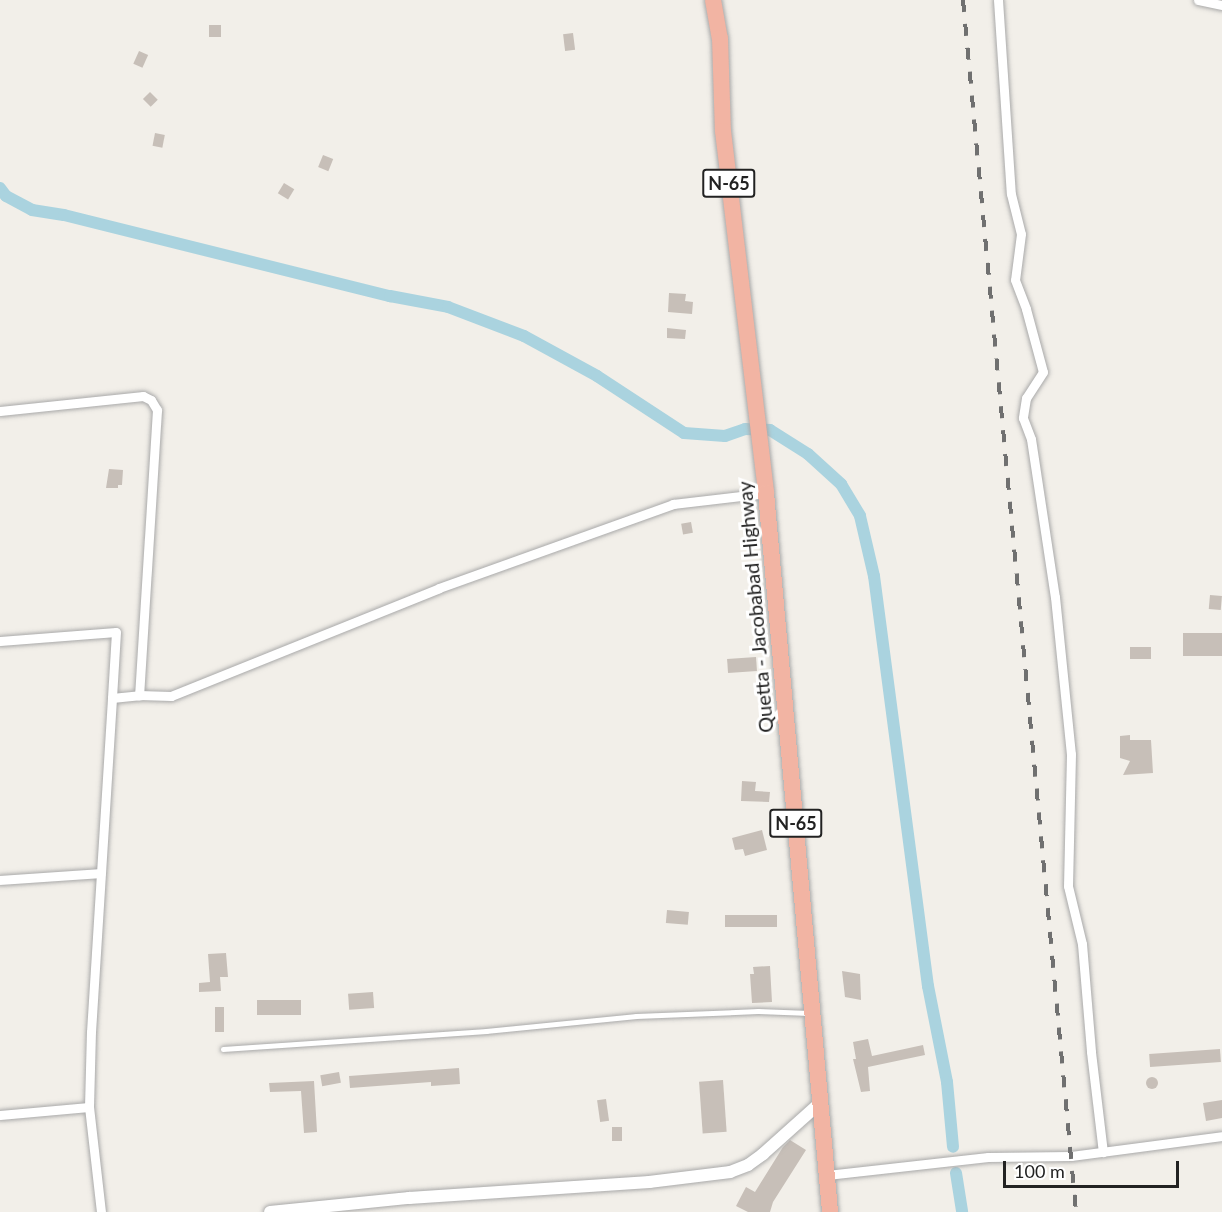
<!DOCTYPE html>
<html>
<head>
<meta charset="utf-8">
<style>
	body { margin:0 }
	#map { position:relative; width:1222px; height:1212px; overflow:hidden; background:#f2efe9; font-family:Lato,sans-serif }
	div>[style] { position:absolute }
	.canal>* { height:12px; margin:-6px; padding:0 6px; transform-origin:6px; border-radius:6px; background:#aad3df }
	.building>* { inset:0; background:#c7bfb8; transform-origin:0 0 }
	.round { border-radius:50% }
	.roads { filter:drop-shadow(0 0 2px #a9a9a9) drop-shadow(0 0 2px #a9a9a9) }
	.service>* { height:4.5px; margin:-2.25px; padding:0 2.25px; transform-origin:2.25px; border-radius:2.25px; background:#fff }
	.minor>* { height:9px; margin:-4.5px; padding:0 4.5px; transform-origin:4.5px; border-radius:4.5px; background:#fff }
	.tertiary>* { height:12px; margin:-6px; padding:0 6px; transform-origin:6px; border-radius:6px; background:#fff }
	.trunk>* { height:16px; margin:-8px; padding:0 8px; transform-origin:8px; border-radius:8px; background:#f2b4a3 }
	.rail>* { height:4px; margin-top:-2px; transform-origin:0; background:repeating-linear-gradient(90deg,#707070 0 12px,transparent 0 24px) }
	span { translate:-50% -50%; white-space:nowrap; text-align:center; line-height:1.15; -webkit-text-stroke:6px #fff; paint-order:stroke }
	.shield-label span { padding:2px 4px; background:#fff; border:2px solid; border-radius:4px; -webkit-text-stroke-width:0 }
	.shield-label { font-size:18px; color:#222; font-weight:700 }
	.street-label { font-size:20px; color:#222 }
	.scale { position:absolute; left:1003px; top:1161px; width:176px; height:27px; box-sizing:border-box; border:3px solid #222; border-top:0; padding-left:8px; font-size:18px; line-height:21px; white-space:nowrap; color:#222; -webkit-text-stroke:4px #fff; paint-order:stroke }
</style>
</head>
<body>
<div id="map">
	<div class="canal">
		<i style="left:0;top:188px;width:10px;rotate:53deg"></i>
		<i style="left:6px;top:196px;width:30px;rotate:28deg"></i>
		<i style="left:32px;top:210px;width:32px;rotate:9deg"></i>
		<i style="left:64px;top:215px;width:336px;rotate:14deg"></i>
		<i style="left:390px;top:296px;width:59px;rotate:10.7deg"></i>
		<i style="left:448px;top:307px;width:81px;rotate:20.9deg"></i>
		<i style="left:524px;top:336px;width:83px;rotate:28.7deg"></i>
		<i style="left:597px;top:376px;width:104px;rotate:33.2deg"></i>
		<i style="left:684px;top:433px;width:41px;rotate:4.2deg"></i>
		<i style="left:725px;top:436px;width:21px;rotate:-19deg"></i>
		<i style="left:745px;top:429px;width:25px;rotate:2deg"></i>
		<i style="left:770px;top:430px;width:45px;rotate:32.3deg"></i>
		<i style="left:808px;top:454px;width:45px;rotate:42.3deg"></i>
		<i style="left:841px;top:484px;width:37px;rotate:59deg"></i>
		<i style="left:860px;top:516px;width:62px;rotate:76.9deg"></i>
		<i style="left:874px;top:576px;width:414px;rotate:82.5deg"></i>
		<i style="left:928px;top:986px;width:98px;rotate:78.8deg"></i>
		<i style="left:947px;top:1082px;width:65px;rotate:84.7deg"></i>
		<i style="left:956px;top:1173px;width:39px;rotate:81deg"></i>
	</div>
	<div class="building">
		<i style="left:209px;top:25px;width:12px;height:12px"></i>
		<i style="left:573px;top:33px;width:17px;height:10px;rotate:83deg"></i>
		<i style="left:139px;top:51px;width:10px;height:14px;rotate:24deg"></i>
		<i style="left:150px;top:92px;width:11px;height:10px;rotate:45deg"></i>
		<i style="left:155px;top:133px;width:10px;height:13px;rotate:11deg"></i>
		<i style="left:323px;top:155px;width:11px;height:13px;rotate:22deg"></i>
		<i style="left:284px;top:183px;width:12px;height:12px;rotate:31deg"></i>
		<i style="clip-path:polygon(669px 293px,686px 294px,685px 301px,693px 302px,692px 314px,668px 312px)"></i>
		<i style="clip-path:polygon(667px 328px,686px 330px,685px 339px,667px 338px)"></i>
		<i style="clip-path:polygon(109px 469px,123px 470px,122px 485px,118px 485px,118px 488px,106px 488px)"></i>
		<i style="left:691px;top:522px;width:11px;height:10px;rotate:80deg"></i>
		<i style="left:1210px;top:595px;width:12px;height:14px;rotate:5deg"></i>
		<i style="left:1183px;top:633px;width:39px;height:23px"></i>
		<i style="left:1130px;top:647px;width:21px;height:12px"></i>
		<i style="left:756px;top:657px;width:14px;height:29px;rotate:86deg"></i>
		<i style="clip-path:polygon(1130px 735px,1130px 740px,1151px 740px,1153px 773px,1123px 775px,1130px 761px,1120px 758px,1120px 736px)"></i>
		<i style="clip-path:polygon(742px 781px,756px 782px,755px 791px,770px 792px,769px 802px,741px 801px)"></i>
		<i style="clip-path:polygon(762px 830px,767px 850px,745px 856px,743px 849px,735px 850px,732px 838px)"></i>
		<i style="left:667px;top:910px;width:22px;height:13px;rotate:5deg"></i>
		<i style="left:777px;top:915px;width:12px;height:52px;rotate:90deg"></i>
		<i style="clip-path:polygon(226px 953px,228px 977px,220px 977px,221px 991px,199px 992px,199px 983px,210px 982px,208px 954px)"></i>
		<i style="clip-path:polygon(770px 966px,772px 1002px,752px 1003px,750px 974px,754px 974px,753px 967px)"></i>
		<i style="clip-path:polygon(842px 971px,860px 974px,861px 1000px,845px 997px)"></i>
		<i style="left:373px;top:992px;width:16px;height:25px;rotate:86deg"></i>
		<i style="left:301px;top:1000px;width:15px;height:44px;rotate:90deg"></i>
		<i style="left:215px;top:1007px;width:9px;height:25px"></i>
		<i style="clip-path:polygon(868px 1039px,872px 1056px,923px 1045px,925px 1055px,868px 1067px,870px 1091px,861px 1092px,853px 1059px,856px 1059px,853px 1042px)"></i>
		<i style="left:1220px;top:1049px;width:13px;height:71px;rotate:86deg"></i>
		<i style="clip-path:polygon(459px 1068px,460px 1084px,431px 1086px,431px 1082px,350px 1088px,349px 1076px)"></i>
		<i style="left:339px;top:1072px;width:11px;height:19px;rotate:80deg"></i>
		<i class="round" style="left:1146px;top:1077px;width:12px;height:12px"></i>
		<i style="left:723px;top:1080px;width:52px;height:24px;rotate:86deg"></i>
		<i style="clip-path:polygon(314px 1081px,317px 1132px,304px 1133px,301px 1091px,270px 1092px,269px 1083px)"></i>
		<i style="left:606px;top:1099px;width:22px;height:9px;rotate:82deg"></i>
		<i style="clip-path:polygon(1222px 1100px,1222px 1118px,1206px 1121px,1203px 1103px)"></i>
		<i style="left:612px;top:1127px;width:10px;height:14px"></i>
		<i style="clip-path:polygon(790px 1140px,806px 1150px,773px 1202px,770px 1212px,748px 1212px,736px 1206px,746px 1187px,755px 1192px,783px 1147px)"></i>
	</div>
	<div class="roads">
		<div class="service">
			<i style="left:223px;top:1049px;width:264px;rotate:-3.9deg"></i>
			<i style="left:486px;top:1031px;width:151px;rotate:-5.7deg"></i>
			<i style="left:636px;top:1016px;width:122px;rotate:-2.3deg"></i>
			<i style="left:758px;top:1011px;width:51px;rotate:2.2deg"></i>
		</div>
		<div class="minor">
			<i style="left:998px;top:0;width:194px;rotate:86.2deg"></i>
			<i style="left:1011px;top:194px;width:41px;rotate:76deg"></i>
			<i style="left:1021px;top:234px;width:46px;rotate:97.4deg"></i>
			<i style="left:1015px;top:280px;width:31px;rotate:69deg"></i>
			<i style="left:1026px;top:309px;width:65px;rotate:74.9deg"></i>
			<i style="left:1043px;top:372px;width:31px;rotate:123deg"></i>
			<i style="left:1026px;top:398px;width:20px;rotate:99deg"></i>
			<i style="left:1023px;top:418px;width:22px;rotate:69deg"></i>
			<i style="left:1031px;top:439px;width:160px;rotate:81.4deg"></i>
			<i style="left:1055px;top:597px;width:158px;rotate:84.2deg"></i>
			<i style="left:1071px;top:754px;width:132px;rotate:91.3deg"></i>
			<i style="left:1068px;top:886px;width:60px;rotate:76.4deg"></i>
			<i style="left:1082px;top:944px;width:108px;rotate:85.2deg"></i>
			<i style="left:1091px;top:1052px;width:101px;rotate:83.2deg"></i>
			<i style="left:1198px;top:0;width:25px;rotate:12deg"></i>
			<i style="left:0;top:411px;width:144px;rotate:-6deg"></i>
			<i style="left:143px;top:396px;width:9px;rotate:27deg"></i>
			<i style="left:151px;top:400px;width:12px;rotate:59deg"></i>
			<i style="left:157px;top:410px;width:286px;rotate:93.6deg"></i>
			<i style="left:0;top:641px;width:116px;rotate:-4.4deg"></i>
			<i style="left:116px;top:632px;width:66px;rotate:93.5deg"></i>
			<i style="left:0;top:880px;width:101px;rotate:-4deg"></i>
			<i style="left:0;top:1115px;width:89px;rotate:-5.1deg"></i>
			<i style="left:827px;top:1175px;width:162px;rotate:-6.4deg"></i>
			<i style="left:988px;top:1157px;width:83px;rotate:-0.7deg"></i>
			<i style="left:1071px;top:1156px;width:152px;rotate:-7.5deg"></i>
			<i style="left:101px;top:1212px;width:106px;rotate:-96.5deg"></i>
			<i style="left:89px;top:1107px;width:75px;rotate:-88.5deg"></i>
			<i style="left:91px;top:1032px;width:335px;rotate:-86.4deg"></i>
			<i style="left:112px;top:698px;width:27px;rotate:-6deg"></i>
			<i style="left:139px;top:695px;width:32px;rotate:2deg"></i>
			<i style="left:171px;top:696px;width:289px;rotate:-21.9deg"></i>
			<i style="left:439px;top:588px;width:249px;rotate:-19.7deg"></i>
			<i style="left:673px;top:504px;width:94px;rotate:-6.7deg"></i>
		</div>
		<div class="tertiary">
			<i style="left:270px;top:1212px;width:140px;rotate:-5.8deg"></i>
			<i style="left:409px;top:1198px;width:241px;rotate:-3.8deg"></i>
			<i style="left:649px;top:1182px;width:82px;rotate:-7deg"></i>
			<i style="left:730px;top:1172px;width:19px;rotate:-21deg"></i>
			<i style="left:748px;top:1165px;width:19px;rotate:-36deg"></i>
			<i style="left:763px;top:1154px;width:76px;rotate:-41.8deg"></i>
		</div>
		<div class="trunk">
			<i style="left:713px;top:0;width:39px;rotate:80deg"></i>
			<i style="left:720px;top:38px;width:93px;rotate:88.2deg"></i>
			<i style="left:723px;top:131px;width:365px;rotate:83.2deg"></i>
			<i style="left:766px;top:493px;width:722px;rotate:84.91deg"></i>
		</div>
	</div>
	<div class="rail">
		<i style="left:963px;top:0;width:1217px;rotate:84.67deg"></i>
	</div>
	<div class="shield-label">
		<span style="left:729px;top:183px">N-65</span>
		<span style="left:796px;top:823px">N-65</span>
	</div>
	<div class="street-label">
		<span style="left:755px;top:607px;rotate:-95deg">Quetta - Jacobabad Highway</span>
	</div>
	<div class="scale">100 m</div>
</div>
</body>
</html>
